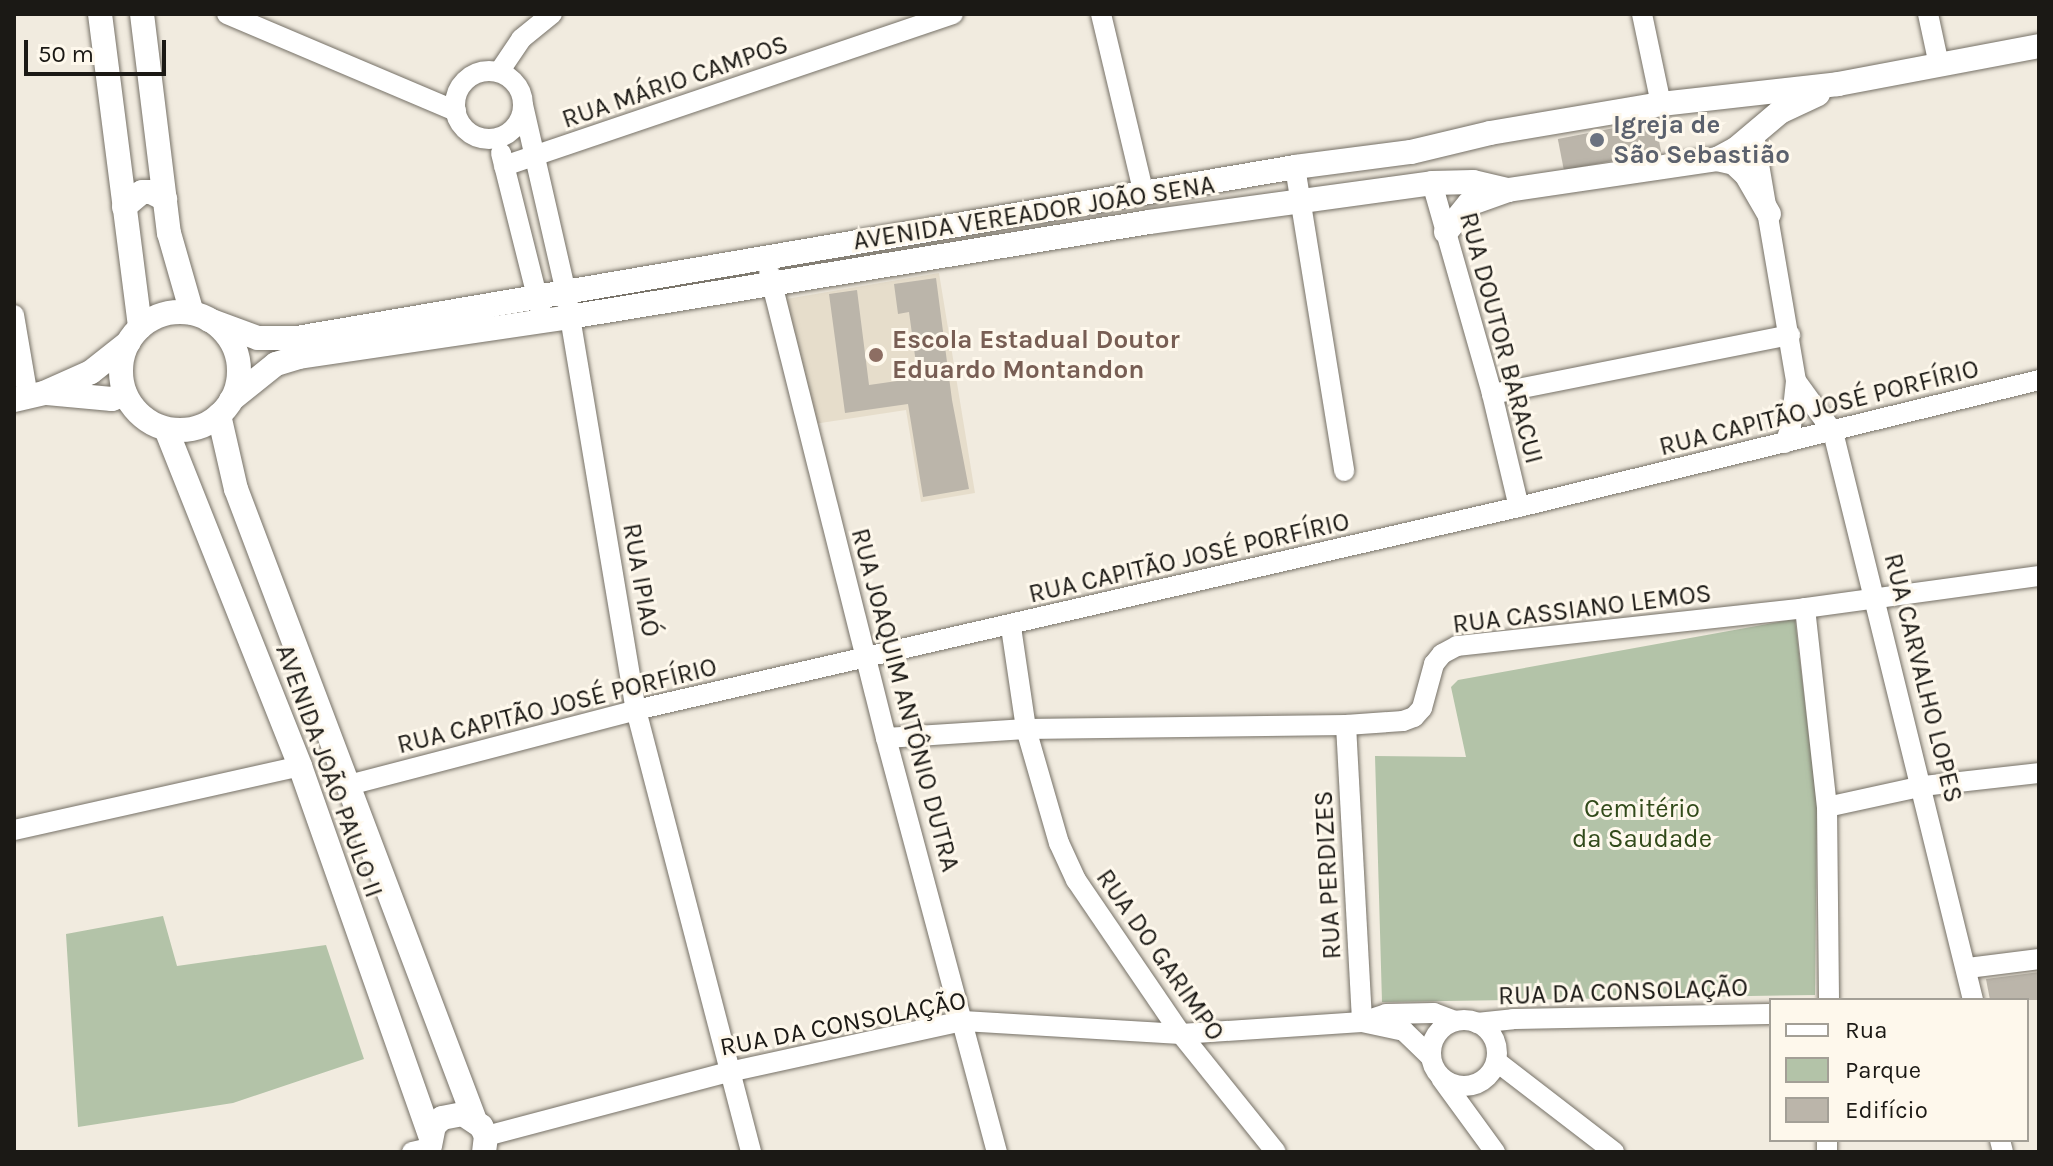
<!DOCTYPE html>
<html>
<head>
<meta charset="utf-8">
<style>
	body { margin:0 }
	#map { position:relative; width:2053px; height:1166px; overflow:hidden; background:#f1ebdf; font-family:Karla,sans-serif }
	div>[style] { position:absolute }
	.built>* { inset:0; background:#e6ddcb }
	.green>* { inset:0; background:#b3c3a8 }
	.building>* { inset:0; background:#bbb5aa; transform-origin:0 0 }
	.roads { filter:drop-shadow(0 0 2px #767167) drop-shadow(0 0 2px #767167) }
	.minor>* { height:20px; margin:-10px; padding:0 10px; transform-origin:10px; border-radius:10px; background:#fff }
	.minor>.ring { margin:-10px; padding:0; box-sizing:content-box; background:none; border:20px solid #fff; border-radius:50% }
	.major>* { height:24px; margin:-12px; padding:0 12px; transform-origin:12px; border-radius:12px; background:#fff }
	.major>.ring { margin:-12px; padding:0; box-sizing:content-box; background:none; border:24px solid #fff; border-radius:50% }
	.dots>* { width:22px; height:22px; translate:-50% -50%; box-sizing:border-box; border:4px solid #fef8ec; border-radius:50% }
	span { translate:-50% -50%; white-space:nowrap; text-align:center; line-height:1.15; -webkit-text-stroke:6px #fef8ec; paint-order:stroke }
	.street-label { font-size:26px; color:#1b1915 }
	.worship-label { font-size:26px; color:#5b616d; font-weight:700 }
	.left { translate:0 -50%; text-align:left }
	.education-label { font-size:26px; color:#785e54; font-weight:700 }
	.park-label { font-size:26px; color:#314a1a }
	.frame { position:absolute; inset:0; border:16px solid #1b1915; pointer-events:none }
	.legend { position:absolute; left:1769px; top:998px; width:260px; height:144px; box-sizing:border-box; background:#fef8ec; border:2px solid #a39f96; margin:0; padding:10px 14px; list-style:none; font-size:24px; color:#1b1915 }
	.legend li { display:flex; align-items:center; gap:16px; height:40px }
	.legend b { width:40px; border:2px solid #a39f96 }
	.scale { position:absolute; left:24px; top:40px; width:142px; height:36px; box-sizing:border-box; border:4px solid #1b1915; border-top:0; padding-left:10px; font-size:24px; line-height:28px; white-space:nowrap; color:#1b1915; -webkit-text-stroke:6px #fef8ec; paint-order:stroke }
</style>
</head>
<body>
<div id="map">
	<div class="built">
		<i style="clip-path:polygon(939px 273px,975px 493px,921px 502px,906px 410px,814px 424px,786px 299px)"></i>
	</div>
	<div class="green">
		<i style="clip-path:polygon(1795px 619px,1817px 805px,1815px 995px,1382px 1002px,1375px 756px,1466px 757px,1451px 687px,1458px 680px)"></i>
		<i style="clip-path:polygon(163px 916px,177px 966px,326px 945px,364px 1059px,233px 1103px,78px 1127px,66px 934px)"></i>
	</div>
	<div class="building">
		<i style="left:1655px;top:120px;width:32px;height:99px;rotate:79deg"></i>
		<i style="clip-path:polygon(936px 278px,952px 400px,969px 489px,923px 497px,908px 404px,845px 413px,829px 294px,857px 290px,869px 385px,918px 378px,909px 312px,898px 314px,894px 284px)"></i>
		<i style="clip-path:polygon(2039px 972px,2039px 1000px,1990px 1000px,1986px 979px)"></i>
	</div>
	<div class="roads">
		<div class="minor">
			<i style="left:227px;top:14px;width:249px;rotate:23deg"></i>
			<i style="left:1101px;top:14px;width:185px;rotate:76.6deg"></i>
			<i style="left:1642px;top:14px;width:92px;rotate:78.1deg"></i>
			<i style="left:1928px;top:14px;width:52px;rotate:77.8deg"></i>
			<i class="ring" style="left:455px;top:71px;width:48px;height:48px"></i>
			<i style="left:499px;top:72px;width:40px;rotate:-56deg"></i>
			<i style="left:521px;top:39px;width:40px;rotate:-39deg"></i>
			<i style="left:523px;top:105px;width:193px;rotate:77.1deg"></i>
			<i style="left:566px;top:293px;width:423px;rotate:80.5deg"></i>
			<i style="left:636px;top:710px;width:457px;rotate:75.4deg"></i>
			<i style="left:1754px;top:135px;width:250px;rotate:80.3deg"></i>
			<i style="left:1796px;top:381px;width:46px;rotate:96.2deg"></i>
			<i style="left:1791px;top:427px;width:17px;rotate:111deg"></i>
			<i style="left:501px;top:153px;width:164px;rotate:75.9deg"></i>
			<i style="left:504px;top:166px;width:474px;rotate:-18.7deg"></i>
			<i style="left:1295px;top:167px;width:308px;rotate:80.8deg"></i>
			<i style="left:1432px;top:183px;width:219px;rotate:74.1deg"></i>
			<i style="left:1492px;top:394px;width:116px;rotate:76.6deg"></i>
			<i style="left:769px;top:272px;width:480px;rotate:75.9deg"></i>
			<i style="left:886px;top:738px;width:429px;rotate:75deg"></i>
			<i style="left:14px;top:315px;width:83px;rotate:80.3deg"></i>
			<i style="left:1796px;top:381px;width:63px;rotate:54deg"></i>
			<i style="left:1833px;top:432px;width:585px;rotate:76.15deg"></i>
			<i style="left:1492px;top:394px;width:304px;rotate:-11.2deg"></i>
			<i style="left:1805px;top:608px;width:200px;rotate:83.7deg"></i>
			<i style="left:1827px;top:807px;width:193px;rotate:89.4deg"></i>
			<i style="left:1011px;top:627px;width:103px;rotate:81.6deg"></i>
			<i style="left:1026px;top:729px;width:119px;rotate:73.9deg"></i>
			<i style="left:1059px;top:843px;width:41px;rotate:65.3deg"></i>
			<i style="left:1076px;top:880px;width:186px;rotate:55.7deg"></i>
			<i style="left:1181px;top:1034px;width:151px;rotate:51.2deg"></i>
			<i style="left:1346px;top:725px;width:297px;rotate:86.9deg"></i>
			<i style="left:886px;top:738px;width:140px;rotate:-3.7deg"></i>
			<i style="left:1026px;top:729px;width:320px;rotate:-0.7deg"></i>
			<i style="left:1346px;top:725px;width:57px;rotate:-4deg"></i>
			<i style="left:1403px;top:721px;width:12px;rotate:-20deg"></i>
			<i style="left:1414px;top:717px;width:12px;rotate:-48deg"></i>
			<i style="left:1422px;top:708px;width:46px;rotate:-74.7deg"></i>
			<i style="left:1434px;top:664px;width:13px;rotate:-51deg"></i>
			<i style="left:1442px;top:654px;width:17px;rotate:-28deg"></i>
			<i style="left:1457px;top:646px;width:350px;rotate:-6.2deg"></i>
			<i style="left:1805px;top:608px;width:236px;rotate:-7.8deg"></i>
			<i style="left:349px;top:785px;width:297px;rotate:-14.6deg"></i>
			<i style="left:636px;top:710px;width:906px;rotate:-12.95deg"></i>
			<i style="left:1519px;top:507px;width:535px;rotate:-13.72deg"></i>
			<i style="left:1827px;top:807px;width:98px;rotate:-12.3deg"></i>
			<i style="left:1923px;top:786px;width:117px;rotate:-6.4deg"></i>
			<i style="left:14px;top:830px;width:293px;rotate:-12.6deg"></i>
			<i style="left:1968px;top:968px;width:72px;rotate:-7.2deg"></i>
			<i class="ring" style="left:1431px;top:1020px;width:46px;height:46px"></i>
			<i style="left:1362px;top:1022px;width:43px;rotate:12.1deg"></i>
			<i style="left:1404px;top:1031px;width:37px;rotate:44deg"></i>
			<i style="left:1477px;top:1023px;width:36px;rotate:-6deg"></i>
			<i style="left:1513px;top:1019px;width:258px;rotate:-1.1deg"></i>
			<i style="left:1496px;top:1061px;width:149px;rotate:37.6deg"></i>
			<i style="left:1441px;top:1078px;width:92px;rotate:53.9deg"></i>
			<i style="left:486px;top:1136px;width:251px;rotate:-14.8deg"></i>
			<i style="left:729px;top:1072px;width:239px;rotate:-12.3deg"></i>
			<i style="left:963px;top:1021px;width:218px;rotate:3.4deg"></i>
			<i style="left:1181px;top:1034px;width:181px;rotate:-3.8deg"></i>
			<i style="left:1362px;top:1022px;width:25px;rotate:-18deg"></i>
			<i style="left:1386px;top:1014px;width:48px;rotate:-1.2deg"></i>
			<i style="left:1434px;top:1013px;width:22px;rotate:21deg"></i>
			<i style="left:2000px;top:1140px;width:12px;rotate:76deg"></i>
			<i style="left:412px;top:1152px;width:18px;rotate:-13deg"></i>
			<i style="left:1827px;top:1152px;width:12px;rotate:-90deg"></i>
		</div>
		<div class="major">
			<i style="left:100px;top:14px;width:316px;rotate:82.7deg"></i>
			<i style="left:142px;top:14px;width:221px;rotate:83deg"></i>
			<i style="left:169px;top:233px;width:83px;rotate:74deg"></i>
			<i style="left:1717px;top:159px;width:17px;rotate:13deg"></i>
			<i style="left:1734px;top:163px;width:16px;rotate:43deg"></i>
			<i style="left:1746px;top:174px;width:46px;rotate:60.1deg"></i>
			<i style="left:124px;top:207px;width:23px;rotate:-40deg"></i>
			<i style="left:142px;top:192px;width:9px"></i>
			<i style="left:151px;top:192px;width:16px;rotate:27deg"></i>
			<i style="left:1446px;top:232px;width:36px;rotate:-51deg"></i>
			<i style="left:1469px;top:204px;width:41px;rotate:-19.7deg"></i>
			<i class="ring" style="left:121px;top:312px;width:94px;height:94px"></i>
			<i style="left:209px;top:320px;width:52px;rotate:20.2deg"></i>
			<i style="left:258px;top:338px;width:39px"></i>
			<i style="left:297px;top:338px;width:1013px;rotate:-9.72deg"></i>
			<i style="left:1295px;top:167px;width:117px;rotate:-7.4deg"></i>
			<i style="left:1411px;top:152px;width:81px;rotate:-13.5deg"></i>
			<i style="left:1490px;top:133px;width:173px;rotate:-9.6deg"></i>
			<i style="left:1661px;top:104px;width:178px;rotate:-6.4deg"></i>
			<i style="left:1838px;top:84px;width:205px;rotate:-10.7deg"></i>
			<i style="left:47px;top:393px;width:65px;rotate:5.3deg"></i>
			<i style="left:112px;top:399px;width:14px;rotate:-21deg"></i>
			<i style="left:14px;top:400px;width:31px;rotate:-13deg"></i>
			<i style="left:44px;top:393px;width:51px;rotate:-24.1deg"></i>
			<i style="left:91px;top:372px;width:48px;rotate:-38.3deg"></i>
			<i style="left:231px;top:400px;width:58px;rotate:-38.7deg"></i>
			<i style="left:276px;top:364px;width:24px;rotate:-17deg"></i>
			<i style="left:299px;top:357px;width:273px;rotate:-8.4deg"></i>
			<i style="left:569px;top:317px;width:588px;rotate:-9.3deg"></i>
			<i style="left:1149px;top:222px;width:286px;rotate:-7.8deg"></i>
			<i style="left:1432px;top:183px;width:41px;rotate:-1.4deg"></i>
			<i style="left:1473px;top:182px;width:36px;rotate:13deg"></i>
			<i style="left:1508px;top:190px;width:211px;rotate:-8.4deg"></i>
			<i style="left:1717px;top:159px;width:21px;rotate:-28deg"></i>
			<i style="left:1736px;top:149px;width:57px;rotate:-40.1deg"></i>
			<i style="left:1780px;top:112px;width:42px;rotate:-25.3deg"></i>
			<i style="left:219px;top:415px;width:76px;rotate:77.1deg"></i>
			<i style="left:236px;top:489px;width:673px;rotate:69.27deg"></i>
			<i style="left:166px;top:429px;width:363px;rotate:68.3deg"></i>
			<i style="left:300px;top:766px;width:392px;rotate:70.6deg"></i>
			<i style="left:430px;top:1146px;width:20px;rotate:-79deg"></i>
			<i style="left:434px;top:1126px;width:11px;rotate:-45deg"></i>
			<i style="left:442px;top:1118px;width:21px;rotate:-11deg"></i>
			<i style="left:463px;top:1114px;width:22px;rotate:34deg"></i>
			<i style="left:481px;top:1126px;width:11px;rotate:63deg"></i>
			<i style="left:486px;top:1136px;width:16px;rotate:97deg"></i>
		</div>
	</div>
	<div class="dots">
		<i style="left:1597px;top:140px;background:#6b7280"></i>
		<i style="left:876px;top:355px;background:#8d6e63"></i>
	</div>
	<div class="street-label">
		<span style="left:675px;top:82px;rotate:-19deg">RUA MÁRIO CAMPOS</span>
		<span style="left:1034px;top:213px;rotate:-9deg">AVENIDA VEREADOR JOÃO SENA</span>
		<span style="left:1501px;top:338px;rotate:75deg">RUA DOUTOR BARACUI</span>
		<span style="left:1819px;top:408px;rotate:-14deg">RUA CAPITÃO JOSÉ PORFÍRIO</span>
		<span style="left:1189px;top:558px;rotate:-13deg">RUA CAPITÃO JOSÉ PORFÍRIO</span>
		<span style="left:641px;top:580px;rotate:80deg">RUA IPIAÓ</span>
		<span style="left:1582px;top:609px;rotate:-7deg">RUA CASSIANO LEMOS</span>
		<span style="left:1923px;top:678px;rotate:76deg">RUA CARVALHO LOPES</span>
		<span style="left:905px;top:700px;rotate:75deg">RUA JOAQUIM ANTÔNIO DUTRA</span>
		<span style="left:557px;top:706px;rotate:-14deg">RUA CAPITÃO JOSÉ PORFÍRIO</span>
		<span style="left:329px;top:771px;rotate:70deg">AVENIDA JOÃO PAULO II</span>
		<span style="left:1328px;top:875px;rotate:-93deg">RUA PERDIZES</span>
		<span style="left:1160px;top:955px;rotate:55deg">RUA DO GARIMPO</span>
		<span style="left:1623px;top:992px;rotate:-2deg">RUA DA CONSOLAÇÃO</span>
		<span style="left:843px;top:1024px;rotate:-11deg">RUA DA CONSOLAÇÃO</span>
	</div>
	<div class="worship-label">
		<span class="left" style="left:1613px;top:140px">Igreja de<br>São Sebastião</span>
	</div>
	<div class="education-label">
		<span class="left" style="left:892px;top:355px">Escola Estadual Doutor<br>Eduardo Montandon</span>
	</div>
	<div class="park-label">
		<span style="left:1642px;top:824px">Cemitério<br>da Saudade</span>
	</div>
	<div class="frame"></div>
	<ul class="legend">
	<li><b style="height:10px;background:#fff"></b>Rua</li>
	<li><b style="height:22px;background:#b3c3a8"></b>Parque</li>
	<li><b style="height:22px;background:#bbb5aa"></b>Edifício</li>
	</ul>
	<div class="scale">50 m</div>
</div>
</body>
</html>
